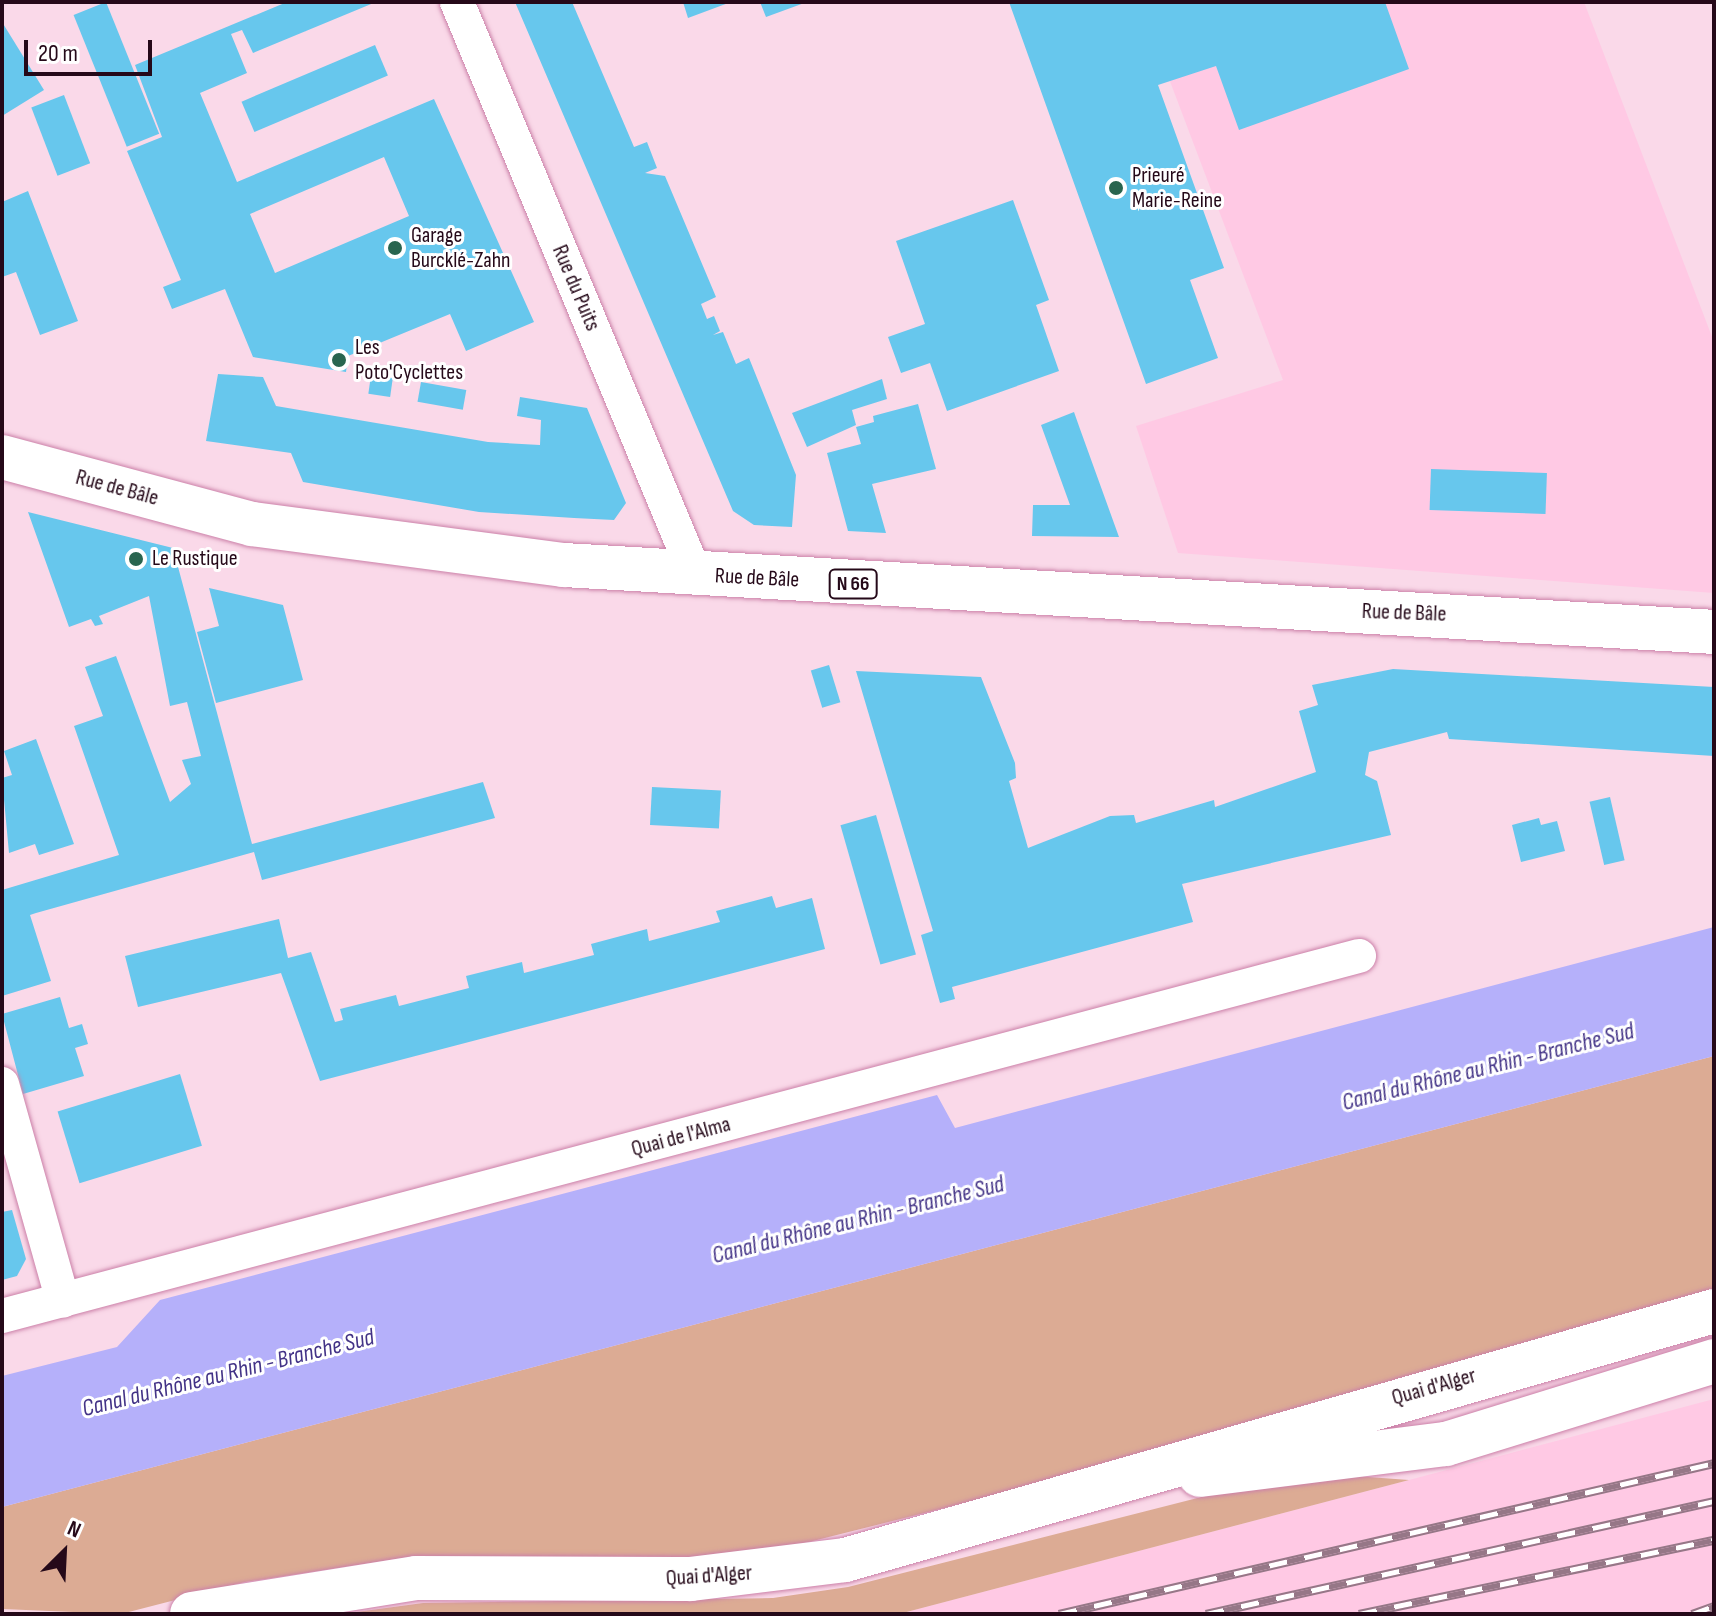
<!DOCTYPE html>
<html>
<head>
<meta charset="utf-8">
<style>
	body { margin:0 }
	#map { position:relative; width:1716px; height:1616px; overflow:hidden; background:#fad9e9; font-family:"Sofia Sans Condensed",sans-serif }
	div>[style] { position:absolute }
	.built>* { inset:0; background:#ffc9e4 }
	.green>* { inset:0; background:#dcab94 }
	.water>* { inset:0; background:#b5b0fa }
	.building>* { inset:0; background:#67c7ed; transform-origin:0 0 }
	.roads { filter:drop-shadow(0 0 2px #cb80a8) drop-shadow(0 0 2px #cb80a8) }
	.street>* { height:34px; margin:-17px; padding:0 17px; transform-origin:17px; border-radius:17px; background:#fff }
	.primary>* { height:44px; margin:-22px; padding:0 22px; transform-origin:22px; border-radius:22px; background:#fff }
	.rail>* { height:9px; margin-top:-4.5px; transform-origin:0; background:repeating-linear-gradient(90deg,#fff 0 18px,#967787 0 36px); box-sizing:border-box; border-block:2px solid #967787 }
	.dots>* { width:22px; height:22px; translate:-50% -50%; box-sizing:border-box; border:4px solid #fff; border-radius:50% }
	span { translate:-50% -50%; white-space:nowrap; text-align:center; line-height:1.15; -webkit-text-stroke:6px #fff; paint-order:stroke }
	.shield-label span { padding:2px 6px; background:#fff; border:2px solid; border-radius:6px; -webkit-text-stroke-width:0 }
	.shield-label { font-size:20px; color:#250919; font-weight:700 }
	.poi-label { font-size:22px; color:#250919 }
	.left { translate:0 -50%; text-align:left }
	.street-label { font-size:22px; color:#250919 }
	.water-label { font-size:24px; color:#433387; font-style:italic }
	.frame { position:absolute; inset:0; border:4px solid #250919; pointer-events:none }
	.north { position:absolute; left:24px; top:1512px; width:80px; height:80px; -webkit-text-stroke:6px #fff; paint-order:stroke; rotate:24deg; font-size:22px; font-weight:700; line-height:32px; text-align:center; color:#250919 }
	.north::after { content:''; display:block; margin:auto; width:28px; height:36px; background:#250919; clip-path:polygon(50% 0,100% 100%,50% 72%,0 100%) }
	.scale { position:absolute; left:24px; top:40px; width:128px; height:36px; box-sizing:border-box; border:4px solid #250919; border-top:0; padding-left:10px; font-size:24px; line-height:28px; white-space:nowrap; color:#250919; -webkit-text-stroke:6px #fff; paint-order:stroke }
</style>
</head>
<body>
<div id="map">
	<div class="built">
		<i style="clip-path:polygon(1140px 2px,1584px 2px,1714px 342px,1714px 593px,1178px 553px,1136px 426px,1283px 380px)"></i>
		<i style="clip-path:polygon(1714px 1399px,1714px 1614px,899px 1614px,1409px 1480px)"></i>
	</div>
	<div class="green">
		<i style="clip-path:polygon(1714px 1056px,1714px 1299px,1223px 1438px,769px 1552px,693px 1558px,416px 1556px,245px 1582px,121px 1614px,2px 1609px,2px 1507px)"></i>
		<i style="clip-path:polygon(1327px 1474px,1409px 1480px,899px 1614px,342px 1614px,423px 1603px,773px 1598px,848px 1587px,1225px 1491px)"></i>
	</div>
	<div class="water">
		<i style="clip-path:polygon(1714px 927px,1714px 1056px,2px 1507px,2px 1376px,117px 1347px,160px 1300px,937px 1095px,955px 1128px)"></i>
	</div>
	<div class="building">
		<i style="left:106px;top:2px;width:142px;height:35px;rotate:68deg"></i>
		<i style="clip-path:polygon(evenodd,287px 2px,376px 2px,253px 53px,242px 30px,231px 34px,247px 73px,200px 93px,237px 182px,434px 99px,534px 322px,466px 351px,450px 314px,348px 356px,346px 372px,253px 357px,225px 289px,172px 309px,163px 287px,181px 280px,127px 151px,162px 137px,135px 65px,287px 2px,384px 157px,409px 216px,275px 273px,250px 214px,384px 157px)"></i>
		<i style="clip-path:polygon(515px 2px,572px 2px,634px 147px,647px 142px,657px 168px,645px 173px,665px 176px,716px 297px,701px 304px,707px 319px,714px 316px,720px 331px,713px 335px,723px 332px,736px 364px,749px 358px,796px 475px,792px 527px,754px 525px,733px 511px)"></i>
		<i style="clip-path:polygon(683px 2px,731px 2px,688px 18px)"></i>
		<i style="clip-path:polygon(760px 2px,807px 2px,766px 17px)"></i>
		<i style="clip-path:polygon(1009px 2px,1385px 2px,1409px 69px,1239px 130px,1216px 66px,1158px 85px,1224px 268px,1190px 280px,1218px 358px,1146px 384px)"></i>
		<i style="clip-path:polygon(2px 22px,44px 90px,2px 116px)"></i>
		<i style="left:375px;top:45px;width:33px;height:145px;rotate:67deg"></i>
		<i style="left:64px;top:95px;width:73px;height:35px;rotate:69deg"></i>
		<i style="clip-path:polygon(28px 191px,78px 321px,40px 335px,16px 272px,2px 277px,2px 202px)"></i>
		<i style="clip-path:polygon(1013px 200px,1049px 300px,1036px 305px,1059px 371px,947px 411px,930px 363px,901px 373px,888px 337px,925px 324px,896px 241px)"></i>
		<i style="clip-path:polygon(218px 374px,263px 377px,276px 406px,488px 442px,540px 445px,541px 420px,517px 416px,520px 397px,587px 408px,626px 503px,614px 520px,574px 518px,479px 512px,303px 482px,291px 453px,206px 441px)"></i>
		<i style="left:371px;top:375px;width:22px;height:19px;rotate:8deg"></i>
		<i style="clip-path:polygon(882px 379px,887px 399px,852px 410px,856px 425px,807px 447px,792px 413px)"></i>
		<i style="left:421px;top:382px;width:46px;height:20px;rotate:10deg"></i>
		<i style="clip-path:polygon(918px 404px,936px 469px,872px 484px,886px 533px,848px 531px,827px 453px,861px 444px,856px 427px,874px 422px,873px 416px)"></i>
		<i style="clip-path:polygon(1074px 412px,1080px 429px,1119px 537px,1032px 536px,1033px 505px,1070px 505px,1041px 425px)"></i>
		<i style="left:1431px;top:469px;width:116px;height:41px;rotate:2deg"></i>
		<i style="clip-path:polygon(28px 512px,173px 548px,252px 844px,483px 782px,495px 818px,262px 880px,254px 852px,36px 913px,30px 915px,51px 981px,2px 996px,2px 890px,119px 855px,74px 726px,103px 716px,85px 667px,116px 656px,170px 802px,191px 784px,182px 760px,201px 756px,187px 702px,170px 706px,149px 596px,99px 616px,103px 624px,95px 626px,91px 619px,69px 627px)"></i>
		<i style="clip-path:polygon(209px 588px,283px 605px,303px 680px,216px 703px,197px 632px,219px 626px)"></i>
		<i style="left:829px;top:665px;width:39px;height:19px;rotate:73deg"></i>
		<i style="clip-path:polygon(1393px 669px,1714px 687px,1714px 756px,1449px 739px,1447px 732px,1369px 752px,1365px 775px,1377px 781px,1391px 835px,1182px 884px,1193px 922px,952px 987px,955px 999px,940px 1003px,921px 935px,933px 931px,856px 671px,981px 677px,1015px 763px,1016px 778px,1009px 781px,1028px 848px,1110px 816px,1134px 815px,1136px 823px,1214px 800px,1215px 807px,1316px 772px,1299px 711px,1318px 705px,1312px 685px)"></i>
		<i style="clip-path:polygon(36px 739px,74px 844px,39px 855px,35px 844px,9px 853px,2px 778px,12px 775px,4px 751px)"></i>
		<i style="left:652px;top:787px;width:69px;height:38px;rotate:3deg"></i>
		<i style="left:1610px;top:797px;width:65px;height:21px;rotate:77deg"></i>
		<i style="left:876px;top:815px;width:145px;height:37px;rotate:74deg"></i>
		<i style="clip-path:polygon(1539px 818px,1541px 825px,1557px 821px,1565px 851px,1521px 862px,1512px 825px)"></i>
		<i style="clip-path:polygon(772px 896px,776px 908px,812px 898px,825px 949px,320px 1081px,281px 973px,138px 1007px,125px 956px,279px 919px,288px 958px,311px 952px,335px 1022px,343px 1020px,340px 1009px,396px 995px,399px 1006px,469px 988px,466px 976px,522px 962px,524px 973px,594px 955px,591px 944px,647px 929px,649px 941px,720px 922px,716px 911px)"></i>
		<i style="clip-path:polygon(60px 997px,69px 1028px,82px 1024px,88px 1044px,75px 1048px,84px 1076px,23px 1094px,2px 1014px)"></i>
		<i style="left:180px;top:1074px;width:75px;height:128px;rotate:73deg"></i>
		<i style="clip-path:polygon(12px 1210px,26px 1259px,17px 1276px,2px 1280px,2px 1212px)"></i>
	</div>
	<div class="roads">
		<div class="street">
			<i style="left:457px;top:2px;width:620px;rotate:67.41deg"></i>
			<i style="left:2px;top:1084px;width:225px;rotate:74.3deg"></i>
			<i style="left:2px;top:1316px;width:1404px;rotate:-14.86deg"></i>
		</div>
		<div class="primary">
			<i style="left:2px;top:457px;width:259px;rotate:15deg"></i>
			<i style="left:252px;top:524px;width:315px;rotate:7.5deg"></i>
			<i style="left:564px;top:565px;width:1152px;rotate:3.33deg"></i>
			<i style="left:1200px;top:1475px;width:248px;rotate:-7.2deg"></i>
			<i style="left:1446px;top:1444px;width:281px;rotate:-17.2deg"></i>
			<i style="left:192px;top:1614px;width:227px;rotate:-9.1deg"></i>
			<i style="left:416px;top:1578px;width:275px;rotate:0.2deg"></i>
			<i style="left:691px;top:1579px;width:155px;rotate:-7deg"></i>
			<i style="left:845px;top:1560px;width:904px;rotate:-15.99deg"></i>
		</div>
	</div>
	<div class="rail">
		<i style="left:1059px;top:1614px;width:672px;rotate:-12.98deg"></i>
		<i style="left:1206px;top:1614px;width:520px;rotate:-12.54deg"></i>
		<i style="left:1359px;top:1614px;width:363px;rotate:-11.8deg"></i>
		<i style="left:1692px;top:1614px;width:23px;rotate:-20deg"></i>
	</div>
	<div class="dots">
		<i style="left:1116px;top:188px;background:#29654f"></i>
		<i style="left:395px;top:248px;background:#29654f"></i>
		<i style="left:339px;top:360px;background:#29654f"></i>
		<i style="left:136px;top:559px;background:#29654f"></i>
	</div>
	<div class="shield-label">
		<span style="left:853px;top:584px">N 66</span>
	</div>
	<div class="poi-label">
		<span class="left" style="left:1132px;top:188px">Prieuré<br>Marie-Reine</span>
		<span class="left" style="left:411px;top:248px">Garage<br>Burcklé-Zahn</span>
		<span class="left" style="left:355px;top:360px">Les<br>Poto'Cyclettes</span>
		<span class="left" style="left:152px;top:559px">Le Rustique</span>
	</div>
	<div class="street-label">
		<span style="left:576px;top:288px;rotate:67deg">Rue du Puits</span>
		<span style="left:117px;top:488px;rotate:15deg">Rue de Bâle</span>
		<span style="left:757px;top:578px;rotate:3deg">Rue de Bâle</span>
		<span style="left:1404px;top:613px;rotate:2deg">Rue de Bâle</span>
		<span style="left:681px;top:1137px;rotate:-15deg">Quai de l'Alma</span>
		<span style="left:1434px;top:1387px;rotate:-16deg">Quai d'Alger</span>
		<span style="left:709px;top:1576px;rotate:-4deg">Quai d'Alger</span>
	</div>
	<div class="water-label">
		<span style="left:1488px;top:1067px;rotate:-14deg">Canal du Rhône au Rhin - Branche Sud</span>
		<span style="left:858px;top:1220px;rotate:-14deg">Canal du Rhône au Rhin - Branche Sud</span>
		<span style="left:228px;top:1373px;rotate:-14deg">Canal du Rhône au Rhin - Branche Sud</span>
	</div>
	<div class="frame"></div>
	<div class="north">N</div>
	<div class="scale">20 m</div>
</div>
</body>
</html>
